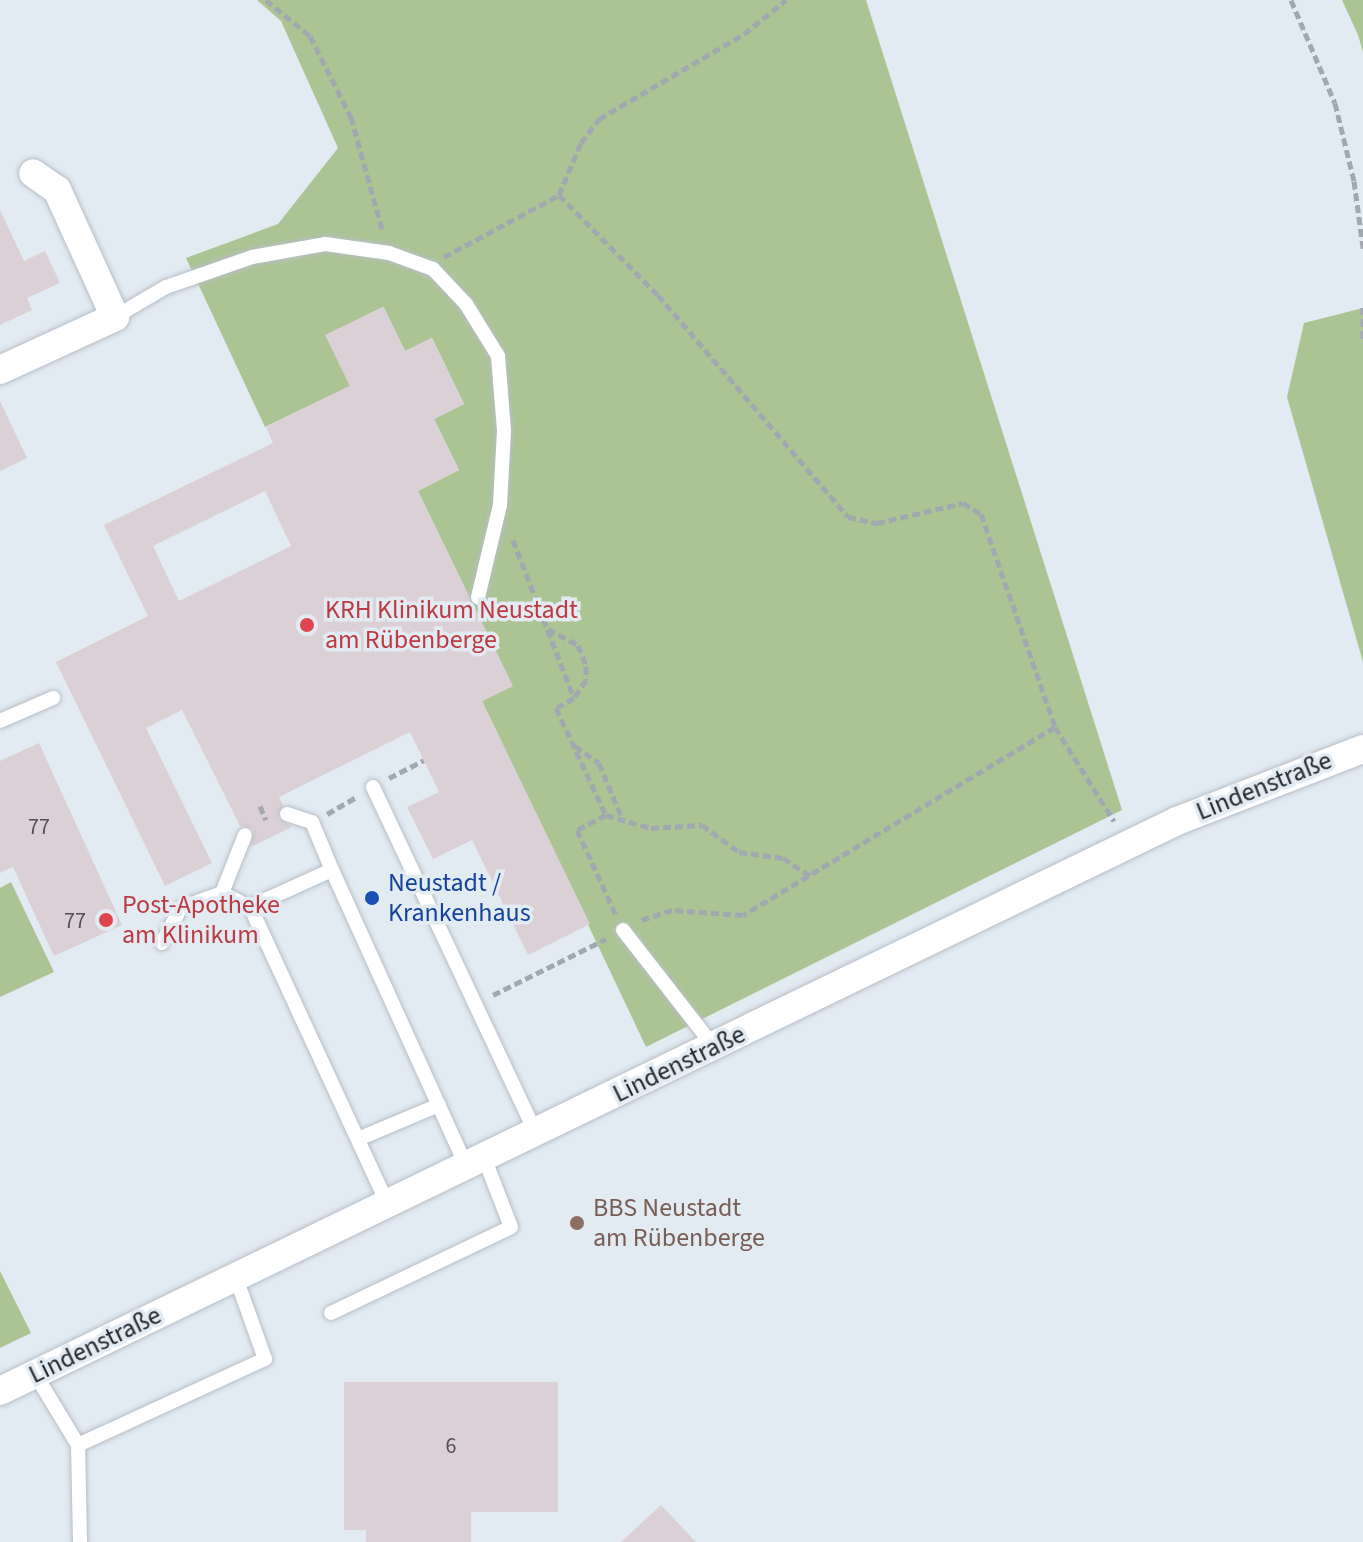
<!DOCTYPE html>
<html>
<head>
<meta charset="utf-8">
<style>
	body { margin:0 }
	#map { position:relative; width:1363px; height:1542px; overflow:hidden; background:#e2eaf2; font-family:"Source Sans 3",sans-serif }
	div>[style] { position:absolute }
	.green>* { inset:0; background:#acc494 }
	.building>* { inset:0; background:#dbd0d5 }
	.path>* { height:5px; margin-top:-2.5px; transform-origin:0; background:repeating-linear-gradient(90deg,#a2a8af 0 8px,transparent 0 12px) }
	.roads { filter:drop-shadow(0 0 2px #b7bec6) drop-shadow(0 0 2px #b7bec6) }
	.service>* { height:14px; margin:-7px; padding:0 7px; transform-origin:7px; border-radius:7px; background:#fff }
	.minor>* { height:28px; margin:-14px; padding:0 14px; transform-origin:14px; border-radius:14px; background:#fff }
	.dots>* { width:22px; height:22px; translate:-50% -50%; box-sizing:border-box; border:4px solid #e2eaf2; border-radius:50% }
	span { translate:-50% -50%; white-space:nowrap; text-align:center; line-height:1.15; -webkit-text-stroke:7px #e2eaf2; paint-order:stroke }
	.number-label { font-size:22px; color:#525155 }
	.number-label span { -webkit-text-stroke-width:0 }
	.health-label { font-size:26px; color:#be3a42 }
	.left { translate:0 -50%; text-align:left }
	.street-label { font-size:26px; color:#24272a }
	.transit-label { font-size:26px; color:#164399 }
	.education-label { font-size:26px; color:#785e54 }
</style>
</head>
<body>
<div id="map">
	<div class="green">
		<i style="clip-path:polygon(257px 0,866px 0,1122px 810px,646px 1047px,482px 701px,512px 686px,418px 491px,459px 470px,434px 419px,464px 404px,432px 338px,405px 351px,383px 307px,326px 335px,350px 386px,265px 427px,186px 258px,278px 224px,338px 148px,281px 21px)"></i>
		<i style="clip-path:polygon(1342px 0,1363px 0,1363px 52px,1358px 35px)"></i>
		<i style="clip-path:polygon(1363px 308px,1363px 662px,1287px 397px,1304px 323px)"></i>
		<i style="clip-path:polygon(11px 882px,54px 972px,0 997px,0 888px)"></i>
		<i style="clip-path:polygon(0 1271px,31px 1333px,0 1348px)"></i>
	</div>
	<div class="building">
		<i style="clip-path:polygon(0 210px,24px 261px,45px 251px,60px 283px,27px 298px,32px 310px,0 325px)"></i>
		<i style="clip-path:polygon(evenodd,384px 307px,405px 351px,432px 338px,464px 404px,434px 419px,459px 470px,418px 491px,513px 686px,482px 701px,590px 924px,528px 955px,472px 840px,433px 859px,407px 807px,439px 792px,410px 732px,279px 797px,283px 805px,278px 817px,292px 827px,251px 847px,253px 829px,240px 826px,182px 710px,146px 728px,212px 863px,165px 886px,56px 662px,148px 616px,104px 525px,273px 443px,266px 427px,350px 386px,325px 335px,384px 307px,265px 491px,291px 546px,179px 601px,153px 546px,265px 491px)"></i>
		<i style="clip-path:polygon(0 401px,27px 458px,0 471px)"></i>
		<i style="clip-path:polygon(39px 743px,122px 925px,54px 956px,13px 867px,0 873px,0 761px)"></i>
		<i style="clip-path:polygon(344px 1382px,558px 1382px,558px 1512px,471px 1512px,471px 1542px,366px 1542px,366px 1530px,344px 1530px)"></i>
		<i style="clip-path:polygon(661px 1505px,696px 1542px,621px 1542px)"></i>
	</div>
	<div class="path">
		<i style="left:266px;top:0;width:57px;rotate:39.3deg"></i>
		<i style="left:310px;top:36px;width:91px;rotate:63.2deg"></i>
		<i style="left:351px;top:117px;width:119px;rotate:74.5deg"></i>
		<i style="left:1291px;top:0;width:112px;rotate:66.9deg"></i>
		<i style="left:1335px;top:103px;width:80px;rotate:76.3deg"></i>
		<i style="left:1354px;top:181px;width:68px;rotate:82.3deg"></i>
		<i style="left:559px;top:195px;width:141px;rotate:45.3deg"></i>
		<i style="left:658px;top:295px;width:292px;rotate:49.4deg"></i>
		<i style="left:848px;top:517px;width:30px;rotate:12deg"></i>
		<i style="left:877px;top:523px;width:88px;rotate:-13.1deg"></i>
		<i style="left:963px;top:503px;width:21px;rotate:31deg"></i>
		<i style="left:981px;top:514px;width:225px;rotate:70.8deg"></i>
		<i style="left:1055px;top:727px;width:364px;rotate:148.9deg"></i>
		<i style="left:743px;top:915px;width:71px;rotate:-176deg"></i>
		<i style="left:672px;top:910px;width:35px;rotate:162deg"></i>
		<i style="left:444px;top:257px;width:131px;rotate:-28.3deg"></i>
		<i style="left:559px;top:195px;width:56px;rotate:-67.1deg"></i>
		<i style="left:581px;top:143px;width:30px;rotate:-53deg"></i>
		<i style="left:599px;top:119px;width:168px;rotate:-30.4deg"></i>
		<i style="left:744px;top:34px;width:54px;rotate:-39deg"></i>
		<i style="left:1363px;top:307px;width:36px;rotate:90deg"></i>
		<i style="left:513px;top:540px;width:169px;rotate:68.9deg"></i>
		<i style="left:574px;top:698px;width:21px;rotate:151deg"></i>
		<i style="left:556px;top:708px;width:118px;rotate:65deg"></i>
		<i style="left:606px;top:815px;width:33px;rotate:153deg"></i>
		<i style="left:577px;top:830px;width:94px;rotate:65.4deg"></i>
		<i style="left:548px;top:629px;width:34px;rotate:28deg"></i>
		<i style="left:578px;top:645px;width:22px;rotate:69deg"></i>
		<i style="left:586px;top:666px;width:14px;rotate:90deg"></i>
		<i style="left:586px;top:680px;width:22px;rotate:124deg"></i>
		<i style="left:1055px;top:727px;width:111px;rotate:57.9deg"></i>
		<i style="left:575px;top:746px;width:29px;rotate:35deg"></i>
		<i style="left:599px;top:763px;width:60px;rotate:67.3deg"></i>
		<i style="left:389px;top:778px;width:39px;rotate:-27deg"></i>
		<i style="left:260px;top:806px;width:15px;rotate:67deg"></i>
		<i style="left:327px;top:814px;width:34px;rotate:-30deg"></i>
		<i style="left:606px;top:815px;width:47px;rotate:16.1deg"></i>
		<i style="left:651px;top:828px;width:51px;rotate:-3.4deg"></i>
		<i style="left:702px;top:825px;width:46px;rotate:36.1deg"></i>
		<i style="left:739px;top:852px;width:44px;rotate:7.8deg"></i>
		<i style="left:783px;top:858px;width:33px;rotate:33deg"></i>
		<i style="left:493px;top:995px;width:126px;rotate:-26.4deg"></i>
	</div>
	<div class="roads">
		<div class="service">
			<i style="left:115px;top:317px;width:59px;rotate:-30.5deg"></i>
			<i style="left:166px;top:287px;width:91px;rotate:-19.2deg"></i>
			<i style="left:252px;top:257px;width:74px;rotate:-10.1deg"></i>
			<i style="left:325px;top:244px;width:65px;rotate:8deg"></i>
			<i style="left:389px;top:253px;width:47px;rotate:20deg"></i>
			<i style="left:433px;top:269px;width:48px;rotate:46.7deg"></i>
			<i style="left:466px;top:304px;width:61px;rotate:58.4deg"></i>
			<i style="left:498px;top:356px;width:75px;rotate:85.4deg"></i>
			<i style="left:504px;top:431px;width:74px;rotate:93.1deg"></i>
			<i style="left:500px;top:505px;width:95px;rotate:103.4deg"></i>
			<i style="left:0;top:721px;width:58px;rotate:-23.5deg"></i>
			<i style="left:373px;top:787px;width:383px;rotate:64.8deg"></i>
			<i style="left:287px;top:814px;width:26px;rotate:18deg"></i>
			<i style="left:312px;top:822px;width:52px;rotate:67.4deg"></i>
			<i style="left:222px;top:893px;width:62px;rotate:-68.4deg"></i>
			<i style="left:623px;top:930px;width:148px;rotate:52.1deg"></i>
			<i style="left:162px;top:943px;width:40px;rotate:-62deg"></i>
			<i style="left:181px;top:908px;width:44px;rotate:-20.1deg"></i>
			<i style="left:222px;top:893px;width:31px;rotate:27deg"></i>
			<i style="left:358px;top:1139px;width:88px;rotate:-22.8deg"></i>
			<i style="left:388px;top:1205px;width:328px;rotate:-114.8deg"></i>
			<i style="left:250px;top:907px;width:90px;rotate:-24.3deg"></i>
			<i style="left:332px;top:870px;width:327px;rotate:65.6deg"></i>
			<i style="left:331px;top:1313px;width:199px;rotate:-25.5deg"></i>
			<i style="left:511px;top:1227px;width:72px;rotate:-111.2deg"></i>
			<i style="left:35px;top:1374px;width:83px;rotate:58.8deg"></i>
			<i style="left:78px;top:1445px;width:97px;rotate:88.8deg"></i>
			<i style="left:78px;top:1445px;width:206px;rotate:-24.7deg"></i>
			<i style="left:265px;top:1359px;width:86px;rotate:-109.7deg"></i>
		</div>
		<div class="minor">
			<i style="left:0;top:370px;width:127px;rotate:-24.7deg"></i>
			<i style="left:115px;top:317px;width:140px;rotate:-114.5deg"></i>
			<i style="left:57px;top:190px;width:29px;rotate:-145deg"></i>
			<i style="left:0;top:1391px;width:1308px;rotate:-25.84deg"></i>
			<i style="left:1177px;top:821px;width:199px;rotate:-21.2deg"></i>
		</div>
	</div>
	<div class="dots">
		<i style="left:307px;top:625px;background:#e0444e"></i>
		<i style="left:372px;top:898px;background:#1a4fb4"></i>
		<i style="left:106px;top:920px;background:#e0444e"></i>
		<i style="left:577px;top:1223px;background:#8d6e63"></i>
	</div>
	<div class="number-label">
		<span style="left:39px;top:828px">77</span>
		<span style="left:75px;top:922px">77</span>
		<span style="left:451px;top:1447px">6</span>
	</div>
	<div class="health-label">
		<span class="left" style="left:325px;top:625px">KRH Klinikum Neustadt<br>am Rübenberge</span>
		<span class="left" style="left:122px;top:920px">Post-Apotheke<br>am Klinikum</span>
	</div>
	<div class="street-label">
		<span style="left:1264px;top:786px;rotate:-22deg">Lindenstraße</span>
		<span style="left:679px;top:1064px;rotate:-26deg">Lindenstraße</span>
		<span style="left:95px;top:1345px;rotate:-26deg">Lindenstraße</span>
	</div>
	<div class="transit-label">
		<span class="left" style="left:388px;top:898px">Neustadt /<br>Krankenhaus</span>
	</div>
	<div class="education-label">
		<span class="left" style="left:593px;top:1223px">BBS Neustadt<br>am Rübenberge</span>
	</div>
</div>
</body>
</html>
